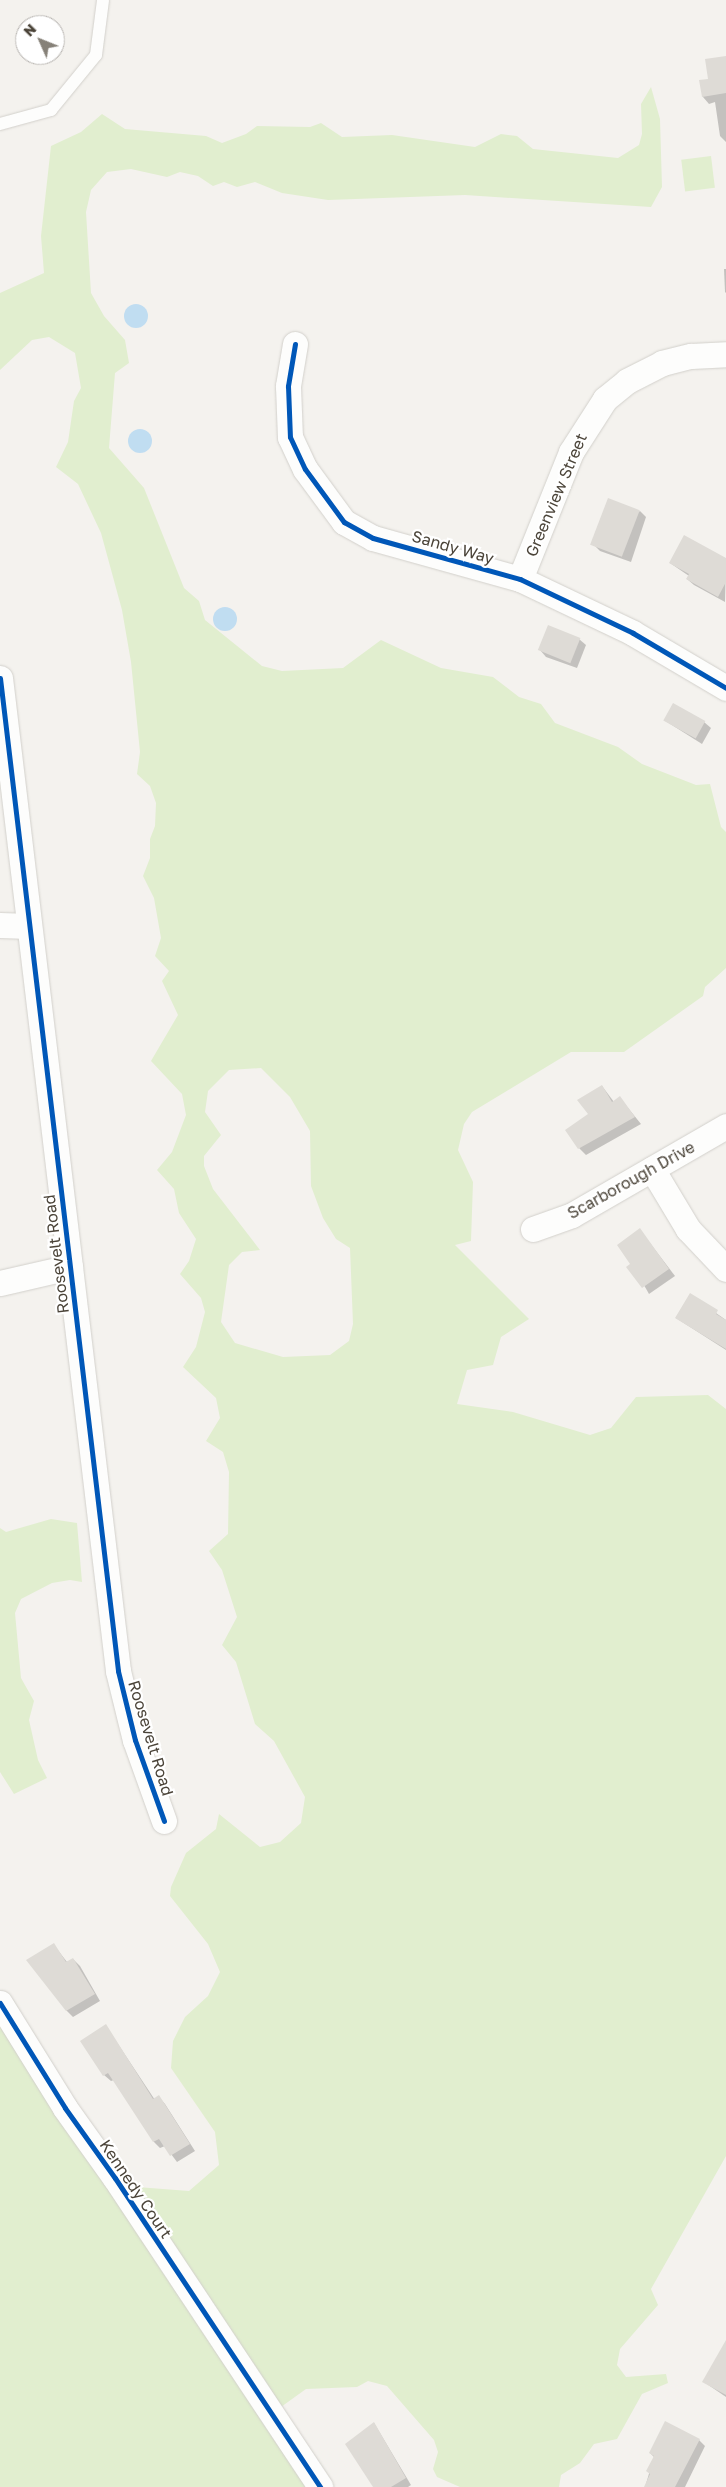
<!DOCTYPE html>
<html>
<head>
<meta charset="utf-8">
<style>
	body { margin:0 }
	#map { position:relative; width:726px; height:2487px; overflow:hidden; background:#f4f2ee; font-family:"Golos Text",sans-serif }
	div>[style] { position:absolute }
	.green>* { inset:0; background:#e1eecf; transform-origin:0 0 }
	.water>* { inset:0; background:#c0ddf1 }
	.round { border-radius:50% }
	.shadow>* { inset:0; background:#0003 }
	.building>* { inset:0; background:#dedbd6; transform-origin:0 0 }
	.roads { filter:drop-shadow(0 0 1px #d2d0cb) drop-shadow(0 0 1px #d2d0cb) }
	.service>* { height:12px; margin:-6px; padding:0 6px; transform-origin:6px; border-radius:6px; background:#fdfdfc }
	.minor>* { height:25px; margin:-12.5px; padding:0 12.5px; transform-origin:12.5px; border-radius:12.5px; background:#fdfdfc }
	.cycleway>* { height:5px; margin:-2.5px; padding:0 2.5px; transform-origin:2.5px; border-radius:2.5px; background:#0057b8 }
	span { translate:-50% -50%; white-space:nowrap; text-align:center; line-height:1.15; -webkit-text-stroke:4.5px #fff; paint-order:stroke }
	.street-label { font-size:16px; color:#4b4439 }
	.north { position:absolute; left:15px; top:15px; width:50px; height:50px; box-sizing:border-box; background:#fff; border:1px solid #b7b4b0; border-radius:50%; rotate:314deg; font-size:14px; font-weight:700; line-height:20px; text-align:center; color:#4b4439 }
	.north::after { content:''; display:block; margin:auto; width:18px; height:22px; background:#868178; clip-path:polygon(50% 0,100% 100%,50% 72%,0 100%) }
</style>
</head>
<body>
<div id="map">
	<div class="green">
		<i style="clip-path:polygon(evenodd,651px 87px,660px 119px,662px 187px,651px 207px,465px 195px,328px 200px,282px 193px,255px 182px,237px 187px,224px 182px,213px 186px,198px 176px,180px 172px,167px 177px,131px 169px,107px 172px,91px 190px,86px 212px,91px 293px,104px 316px,125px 340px,129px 363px,115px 373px,109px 448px,144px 488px,184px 588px,199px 601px,205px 620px,262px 666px,282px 671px,343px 668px,381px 640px,441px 668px,493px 677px,519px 697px,541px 704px,555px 723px,618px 747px,642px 764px,696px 785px,710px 784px,721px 827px,726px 832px,726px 968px,705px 987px,703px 996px,624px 1052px,571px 1052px,472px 1112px,464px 1124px,458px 1150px,473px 1182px,471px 1241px,455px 1245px,529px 1319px,501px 1337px,493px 1365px,467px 1370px,457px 1404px,513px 1412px,590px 1435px,611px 1428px,636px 1397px,708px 1395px,726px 1409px,726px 2156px,651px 2289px,658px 2305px,620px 2349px,617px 2365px,626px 2377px,666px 2374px,668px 2383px,642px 2394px,617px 2439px,594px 2444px,580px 2463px,561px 2475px,559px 2487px,460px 2487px,437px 2477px,433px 2469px,438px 2452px,434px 2440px,387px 2386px,368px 2381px,357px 2387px,306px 2389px,267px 2417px,311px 2487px,0 2487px,0 2016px,124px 2186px,189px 2191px,219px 2165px,215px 2132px,171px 2068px,173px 2041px,185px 2017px,208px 1996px,220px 1972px,208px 1944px,170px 1896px,171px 1887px,186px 1853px,216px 1829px,219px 1814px,260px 1847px,280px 1842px,301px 1823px,305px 1797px,274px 1741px,255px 1724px,236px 1662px,222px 1645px,237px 1617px,222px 1570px,209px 1551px,228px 1534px,229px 1472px,223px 1452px,206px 1441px,220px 1418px,216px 1398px,183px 1367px,196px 1347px,205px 1312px,201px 1298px,180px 1274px,189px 1261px,196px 1239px,179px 1213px,174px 1189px,157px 1170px,172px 1152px,186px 1115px,182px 1094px,151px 1061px,178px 1015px,162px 981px,169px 971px,155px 956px,161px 938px,154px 898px,143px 876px,150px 858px,150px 839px,155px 826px,156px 803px,150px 786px,137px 774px,140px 752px,131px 662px,122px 610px,101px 533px,78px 484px,56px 467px,68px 442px,74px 401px,81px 388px,75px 353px,49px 337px,32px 340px,0 370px,0 293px,44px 273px,41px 236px,51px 146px,81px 132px,102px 114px,125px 129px,206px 136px,222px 143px,246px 134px,257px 126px,310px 127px,321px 123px,342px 137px,392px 135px,475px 147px,501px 134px,517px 136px,533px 149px,618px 158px,639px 145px,642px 134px,641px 104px,651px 87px,261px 1068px,290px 1097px,310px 1131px,311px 1186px,323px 1218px,336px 1239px,350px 1248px,353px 1324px,349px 1341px,330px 1355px,283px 1357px,235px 1343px,221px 1322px,229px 1265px,242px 1252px,260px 1250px,213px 1189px,204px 1166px,204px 1156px,221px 1135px,205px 1112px,208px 1091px,229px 1070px,261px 1068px)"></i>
		<i style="left:711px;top:156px;width:32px;height:30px;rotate:83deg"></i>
		<i style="clip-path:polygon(51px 1519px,77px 1523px,82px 1582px,70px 1580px,52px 1583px,21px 1599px,15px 1613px,21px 1678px,34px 1701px,29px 1720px,38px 1760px,47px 1778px,14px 1794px,0 1772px,0 1528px,6px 1532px)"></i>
	</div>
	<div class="water">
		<i class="round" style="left:124px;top:304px;width:24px;height:24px"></i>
		<i class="round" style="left:128px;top:429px;width:24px;height:24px"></i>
		<i class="round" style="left:213px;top:607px;width:24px;height:24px"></i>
	</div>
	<div class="shadow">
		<i style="clip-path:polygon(726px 57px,726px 142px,720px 136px,715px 102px,709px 104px,703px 97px,700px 81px,710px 80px)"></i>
		<i style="clip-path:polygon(724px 269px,726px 269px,726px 293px,725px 292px)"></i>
		<i style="clip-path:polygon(640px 511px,646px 517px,631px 562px,600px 551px,593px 544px)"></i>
		<i style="clip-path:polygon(726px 560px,725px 602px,694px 585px,687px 579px,689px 576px,670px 563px)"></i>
		<i style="clip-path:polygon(579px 639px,586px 645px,577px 668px,546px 657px,540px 650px)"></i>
		<i style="clip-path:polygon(664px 720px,704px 722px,711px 728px,702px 744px)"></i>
		<i style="clip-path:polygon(602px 1086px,614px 1102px,620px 1098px,641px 1124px,586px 1155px,579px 1148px)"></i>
		<i style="clip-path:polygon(640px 1230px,675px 1276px,649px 1294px,632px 1264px)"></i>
		<i style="clip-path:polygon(690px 1295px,726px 1320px,726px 1350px,676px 1318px)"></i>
		<i style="clip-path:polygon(54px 1945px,67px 1962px,73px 1959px,80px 1966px,100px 2001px,73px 2017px,66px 2010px)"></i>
		<i style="clip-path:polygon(106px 2026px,155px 2100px,159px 2097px,165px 2104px,195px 2151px,177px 2162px,165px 2146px,160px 2148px,154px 2142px,114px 2080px,111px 2081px,104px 2075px)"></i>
		<i style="clip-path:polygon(726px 2342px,726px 2397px,704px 2382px)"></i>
		<i style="clip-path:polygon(374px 2423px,411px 2485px,408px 2487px,375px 2487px)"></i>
		<i style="clip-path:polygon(699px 2440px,705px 2446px,685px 2487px,645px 2487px,654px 2457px,650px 2453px)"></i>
	</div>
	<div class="building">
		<i style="clip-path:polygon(726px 56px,726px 93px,702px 97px,699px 80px,708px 79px,705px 59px)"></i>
		<i style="left:608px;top:498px;width:34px;height:50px;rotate:21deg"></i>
		<i style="clip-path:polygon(684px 535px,726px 558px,726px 582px,718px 597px,686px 579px,689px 574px,669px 563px)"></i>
		<i style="left:548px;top:625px;width:35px;height:27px;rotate:22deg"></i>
		<i style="left:673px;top:703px;width:37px;height:20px;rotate:29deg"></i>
		<i style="clip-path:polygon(602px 1085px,612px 1102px,620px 1096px,635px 1117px,578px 1149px,565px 1130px,588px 1114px,577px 1100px)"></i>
		<i style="clip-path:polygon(640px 1228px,669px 1269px,642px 1288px,626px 1267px,630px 1264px,617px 1245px)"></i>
		<i style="clip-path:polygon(690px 1293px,718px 1310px,716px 1314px,726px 1320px,726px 1349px,675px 1318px)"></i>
		<i style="clip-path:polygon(54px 1943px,66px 1962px,73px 1958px,95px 1994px,66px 2011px,26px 1960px)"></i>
		<i style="clip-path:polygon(106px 2024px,153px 2099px,159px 2095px,190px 2144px,170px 2156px,159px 2139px,153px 2142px,108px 2073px,103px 2076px,80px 2041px)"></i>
		<i style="clip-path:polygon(726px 2340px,726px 2395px,702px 2382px)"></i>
		<i style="clip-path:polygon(665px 2421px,700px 2439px,675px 2487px,644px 2487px,650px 2474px,646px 2471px,654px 2456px,649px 2453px)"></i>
		<i style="clip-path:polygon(374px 2422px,406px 2478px,391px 2487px,373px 2487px,345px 2444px)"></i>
	</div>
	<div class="roads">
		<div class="service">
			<i style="left:0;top:124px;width:53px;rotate:-15.4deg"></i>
			<i style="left:51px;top:110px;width:71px;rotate:-50.7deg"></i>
			<i style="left:96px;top:55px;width:55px;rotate:-82.7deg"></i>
		</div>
		<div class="minor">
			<i style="left:295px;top:344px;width:43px;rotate:99.5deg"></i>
			<i style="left:288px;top:386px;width:51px;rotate:87.8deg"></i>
			<i style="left:290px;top:437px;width:35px;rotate:65deg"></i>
			<i style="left:305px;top:469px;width:66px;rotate:53.7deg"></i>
			<i style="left:344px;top:522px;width:33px;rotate:29deg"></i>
			<i style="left:373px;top:538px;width:153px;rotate:15.6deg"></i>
			<i style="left:520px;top:579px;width:125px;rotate:25.5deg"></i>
			<i style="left:633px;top:633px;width:108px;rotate:30.6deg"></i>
			<i style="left:520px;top:579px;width:137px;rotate:-68.1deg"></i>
			<i style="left:571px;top:452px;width:63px;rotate:-57.3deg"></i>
			<i style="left:605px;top:399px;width:28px;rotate:-39deg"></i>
			<i style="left:627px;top:381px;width:39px;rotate:-27deg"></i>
			<i style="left:662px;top:363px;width:30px;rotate:-14deg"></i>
			<i style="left:691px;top:356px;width:35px;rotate:-3deg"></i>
			<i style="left:0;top:678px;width:1000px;rotate:83.22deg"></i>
			<i style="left:118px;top:1671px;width:71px;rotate:76.2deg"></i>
			<i style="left:135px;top:1740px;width:86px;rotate:70.3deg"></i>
			<i style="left:0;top:925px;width:29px;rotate:2deg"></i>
			<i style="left:652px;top:1169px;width:70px;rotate:59deg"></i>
			<i style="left:688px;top:1229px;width:55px;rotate:46.5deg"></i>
			<i style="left:533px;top:1229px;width:41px;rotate:-19.7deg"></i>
			<i style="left:572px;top:1215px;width:178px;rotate:-30deg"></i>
			<i style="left:0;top:1283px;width:72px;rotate:-12.9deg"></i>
			<i style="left:0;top:2003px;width:123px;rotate:58.2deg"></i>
			<i style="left:65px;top:2108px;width:86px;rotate:54.5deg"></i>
			<i style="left:115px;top:2178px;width:371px;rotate:56.4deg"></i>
		</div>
	</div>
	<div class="cycleway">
		<i style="left:295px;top:344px;width:43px;rotate:99.5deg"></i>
		<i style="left:288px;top:386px;width:51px;rotate:87.8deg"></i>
		<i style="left:290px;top:437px;width:35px;rotate:65deg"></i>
		<i style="left:305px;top:469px;width:66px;rotate:53.7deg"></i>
		<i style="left:344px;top:522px;width:33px;rotate:29deg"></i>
		<i style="left:373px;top:538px;width:153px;rotate:15.6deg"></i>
		<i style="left:520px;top:579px;width:125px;rotate:25.5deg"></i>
		<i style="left:633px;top:633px;width:108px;rotate:30.6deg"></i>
		<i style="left:0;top:678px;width:1000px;rotate:83.22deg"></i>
		<i style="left:118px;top:1671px;width:71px;rotate:76.2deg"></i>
		<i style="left:135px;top:1740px;width:86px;rotate:70.3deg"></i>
		<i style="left:0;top:2003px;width:123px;rotate:58.2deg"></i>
		<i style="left:65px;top:2108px;width:86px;rotate:54.5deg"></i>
		<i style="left:115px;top:2178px;width:371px;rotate:56.4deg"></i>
	</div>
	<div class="street-label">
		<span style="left:556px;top:495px;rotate:-67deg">Greenview Street</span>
		<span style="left:453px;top:547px;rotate:16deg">Sandy Way</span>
		<span style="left:631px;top:1180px;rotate:-29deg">Scarborough Drive</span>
		<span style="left:56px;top:1254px;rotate:-97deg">Roosevelt Road</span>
		<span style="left:151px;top:1738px;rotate:73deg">Roosevelt Road</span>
		<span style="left:136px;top:2189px;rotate:56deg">Kennedy Court</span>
	</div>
	<div class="north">N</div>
</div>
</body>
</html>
